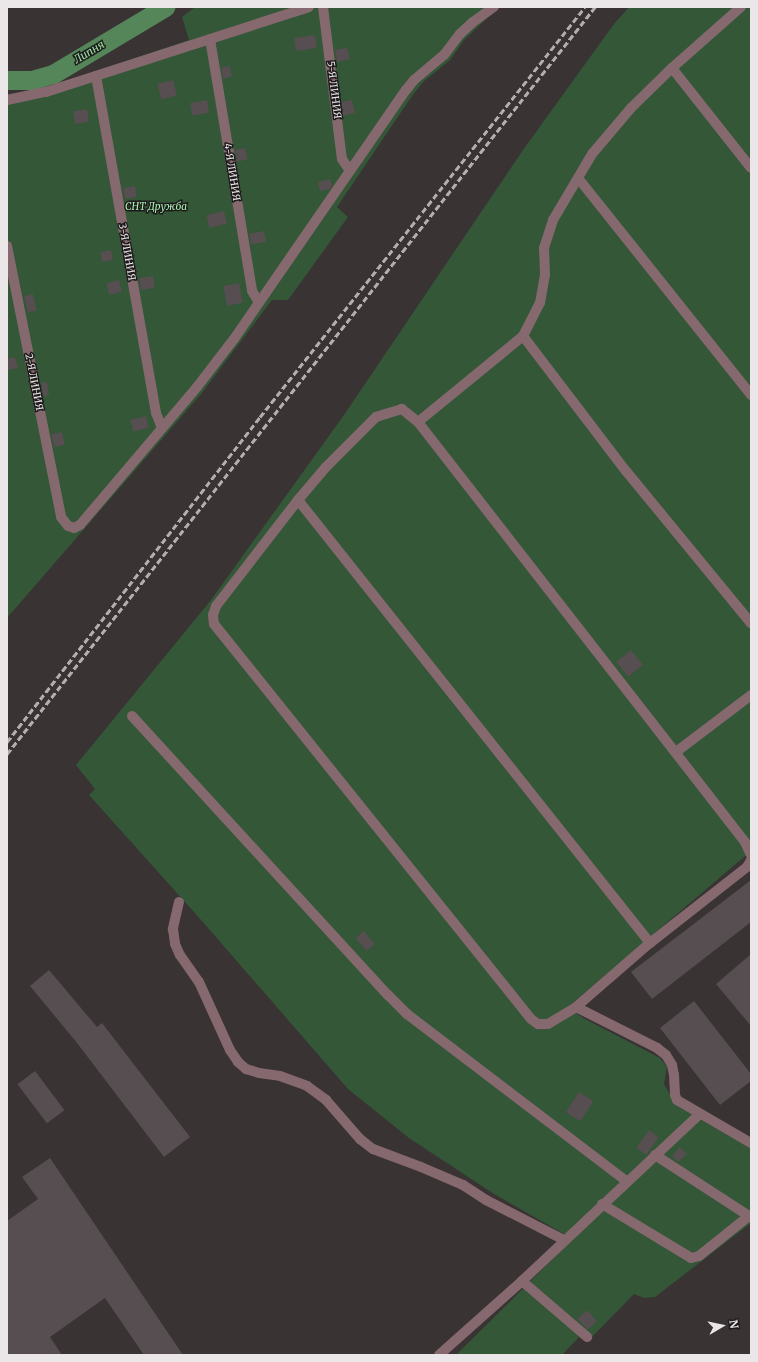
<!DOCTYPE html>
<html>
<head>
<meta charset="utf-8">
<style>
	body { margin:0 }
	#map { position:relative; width:758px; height:1362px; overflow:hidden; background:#393334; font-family:Merriweather,serif }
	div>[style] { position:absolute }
	.green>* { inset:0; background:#335737 }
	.river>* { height:19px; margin:-9.5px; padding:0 9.5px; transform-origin:9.5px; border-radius:9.5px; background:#548659 }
	.building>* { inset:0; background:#564e50; transform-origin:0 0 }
	.minor>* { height:10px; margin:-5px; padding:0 5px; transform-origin:5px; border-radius:5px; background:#86686f }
	.rail>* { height:3px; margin-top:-1.5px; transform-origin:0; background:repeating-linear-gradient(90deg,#b4aeaf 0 6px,transparent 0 9px) }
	span { translate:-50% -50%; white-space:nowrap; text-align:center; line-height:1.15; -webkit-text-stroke:3px #1e1b1c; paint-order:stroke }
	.street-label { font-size:10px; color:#ebe6e7 }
	.park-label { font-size:10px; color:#aaf4b2; font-style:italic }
	.water-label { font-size:11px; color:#99e2a1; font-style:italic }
	.frame { position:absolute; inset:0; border:8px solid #ebe6e7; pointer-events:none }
	.north { position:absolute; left:702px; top:1306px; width:40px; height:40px; -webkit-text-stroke:3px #1e1b1c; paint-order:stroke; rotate:81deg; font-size:11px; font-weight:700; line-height:16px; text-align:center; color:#ebe6e7 }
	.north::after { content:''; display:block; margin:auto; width:14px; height:18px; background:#ebe6e7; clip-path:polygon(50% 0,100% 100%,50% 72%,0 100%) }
</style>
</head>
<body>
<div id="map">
	<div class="green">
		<i style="clip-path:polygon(195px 7px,499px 7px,464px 40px,450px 60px,423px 82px,412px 96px,337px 207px,348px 217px,288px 300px,272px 300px,201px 394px,7px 618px,7px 94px,34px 92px,189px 40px,182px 17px)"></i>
		<i style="clip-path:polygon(629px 7px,751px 7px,751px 851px,568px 1007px,583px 1018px,660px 1058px,667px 1067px,664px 1084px,675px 1103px,701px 1120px,751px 1148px,751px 1223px,655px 1297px,644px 1298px,634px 1294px,587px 1342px,579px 1337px,562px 1355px,456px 1355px,573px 1239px,494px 1194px,409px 1138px,348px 1089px,202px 921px,89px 795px,95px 789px,76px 765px,211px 600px,344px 415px,523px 150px,614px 24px)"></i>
	</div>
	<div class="river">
		<i style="left:7px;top:80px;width:25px"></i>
		<i style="left:32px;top:80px;width:22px;rotate:-16deg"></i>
		<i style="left:53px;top:74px;width:131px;rotate:-30.9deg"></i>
	</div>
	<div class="building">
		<i style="left:315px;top:35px;width:13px;height:21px;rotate:81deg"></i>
		<i style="clip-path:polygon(347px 48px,350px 59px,337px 62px,335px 50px)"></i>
		<i style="left:230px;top:66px;width:11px;height:9px;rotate:80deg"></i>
		<i style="left:173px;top:80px;width:16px;height:16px;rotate:76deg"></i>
		<i style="left:207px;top:100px;width:13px;height:17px;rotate:81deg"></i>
		<i style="clip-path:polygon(352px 100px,355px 113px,343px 116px,341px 102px)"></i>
		<i style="left:87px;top:109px;width:13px;height:14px;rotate:81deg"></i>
		<i style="clip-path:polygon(245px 148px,248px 159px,237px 162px,235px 150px)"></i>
		<i style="clip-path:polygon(330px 179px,332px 186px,330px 189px,320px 191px,318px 182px)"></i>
		<i style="left:135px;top:186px;width:11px;height:12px;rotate:80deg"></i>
		<i style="left:224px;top:211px;width:13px;height:18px;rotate:77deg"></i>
		<i style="left:264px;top:231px;width:11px;height:15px;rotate:80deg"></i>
		<i style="left:111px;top:250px;width:10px;height:11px;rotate:79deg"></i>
		<i style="left:153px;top:276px;width:12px;height:14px;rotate:81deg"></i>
		<i style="left:119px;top:280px;width:12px;height:13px;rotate:76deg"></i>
		<i style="left:239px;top:283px;width:20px;height:16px;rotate:79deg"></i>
		<i style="left:33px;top:294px;width:17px;height:9px;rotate:77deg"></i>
		<i style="clip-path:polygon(15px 357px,18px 368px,7px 370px,7px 359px)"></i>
		<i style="clip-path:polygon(47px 382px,49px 395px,44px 397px,41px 383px)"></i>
		<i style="left:146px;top:416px;width:12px;height:16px;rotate:76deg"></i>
		<i style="left:62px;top:432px;width:13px;height:11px;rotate:77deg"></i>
		<i style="left:631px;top:650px;width:19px;height:19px;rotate:51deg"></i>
		<i style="clip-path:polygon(751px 880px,751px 922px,652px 999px,631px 972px)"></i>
		<i style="left:364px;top:931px;width:17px;height:11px;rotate:50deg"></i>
		<i style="clip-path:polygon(751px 954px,751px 1026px,716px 984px)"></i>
		<i style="clip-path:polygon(49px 970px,97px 1027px,102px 1023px,190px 1137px,164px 1157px,77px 1043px,30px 986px)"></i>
		<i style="clip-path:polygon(694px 1001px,751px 1074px,751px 1081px,720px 1105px,660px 1028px)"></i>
		<i style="left:35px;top:1071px;width:49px;height:22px;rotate:53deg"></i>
		<i style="left:579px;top:1092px;width:17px;height:24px;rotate:33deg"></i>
		<i style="left:649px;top:1130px;width:12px;height:22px;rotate:35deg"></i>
		<i style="clip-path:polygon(680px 1147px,687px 1154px,678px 1162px,672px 1156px)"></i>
		<i style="clip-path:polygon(50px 1158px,183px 1355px,144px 1355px,105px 1298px,50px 1337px,62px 1355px,7px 1355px,7px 1221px,38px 1199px,22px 1177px)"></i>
		<i style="left:587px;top:1310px;width:15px;height:13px;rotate:48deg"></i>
	</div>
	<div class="minor">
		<i style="left:323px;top:7px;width:153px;rotate:82.9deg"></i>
		<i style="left:342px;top:159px;width:14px;rotate:56deg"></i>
		<i style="left:210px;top:39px;width:255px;rotate:80.5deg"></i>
		<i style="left:252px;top:291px;width:13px;rotate:58deg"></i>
		<i style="left:672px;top:68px;width:127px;rotate:51.7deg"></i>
		<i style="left:96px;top:76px;width:342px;rotate:79.9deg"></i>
		<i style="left:156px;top:413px;width:16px;rotate:68deg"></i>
		<i style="left:7px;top:100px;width:40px;rotate:-12deg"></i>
		<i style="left:46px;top:92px;width:276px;rotate:-17.9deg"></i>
		<i style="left:578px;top:178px;width:278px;rotate:51.4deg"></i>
		<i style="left:7px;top:246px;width:276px;rotate:78.7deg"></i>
		<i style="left:61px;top:517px;width:11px;rotate:52deg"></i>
		<i style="left:68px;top:526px;width:6px;rotate:18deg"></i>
		<i style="left:74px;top:528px;width:7px;rotate:-27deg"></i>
		<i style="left:80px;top:525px;width:181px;rotate:-49.7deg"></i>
		<i style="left:197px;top:387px;width:61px;rotate:-52.4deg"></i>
		<i style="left:234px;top:339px;width:303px;rotate:-55.4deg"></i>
		<i style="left:406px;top:90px;width:13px;rotate:-51deg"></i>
		<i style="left:414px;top:80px;width:39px;rotate:-40deg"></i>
		<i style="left:444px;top:55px;width:26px;rotate:-53deg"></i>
		<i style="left:460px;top:34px;width:18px;rotate:-43deg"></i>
		<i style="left:473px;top:22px;width:26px;rotate:-36deg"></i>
		<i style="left:523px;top:336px;width:170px;rotate:52.7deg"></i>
		<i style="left:626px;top:471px;width:197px;rotate:50.6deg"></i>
		<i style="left:418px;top:422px;width:136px;rotate:-39.3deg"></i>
		<i style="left:523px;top:336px;width:37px;rotate:-63deg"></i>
		<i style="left:540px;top:303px;width:28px;rotate:-80deg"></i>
		<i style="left:545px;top:275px;width:27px;rotate:-92deg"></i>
		<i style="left:544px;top:248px;width:29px;rotate:-72deg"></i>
		<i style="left:553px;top:220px;width:77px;rotate:-59.4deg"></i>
		<i style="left:592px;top:154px;width:60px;rotate:-49.7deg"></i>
		<i style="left:631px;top:108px;width:57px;rotate:-44.3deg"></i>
		<i style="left:672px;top:68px;width:92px;rotate:-41.5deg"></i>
		<i style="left:298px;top:500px;width:566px;rotate:51.53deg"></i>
		<i style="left:132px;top:716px;width:379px;rotate:47.5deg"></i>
		<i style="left:388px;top:995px;width:27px;rotate:45deg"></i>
		<i style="left:407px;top:1014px;width:275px;rotate:37.3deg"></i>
		<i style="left:676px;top:752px;width:94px;rotate:-37.2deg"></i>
		<i style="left:751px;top:855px;width:14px;rotate:-115deg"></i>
		<i style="left:745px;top:842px;width:532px;rotate:-127.9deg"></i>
		<i style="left:418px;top:422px;width:21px;rotate:-141deg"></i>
		<i style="left:402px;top:409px;width:27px;rotate:163deg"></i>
		<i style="left:376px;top:417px;width:71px;rotate:135deg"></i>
		<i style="left:326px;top:467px;width:43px;rotate:130.3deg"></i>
		<i style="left:298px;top:500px;width:134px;rotate:127.7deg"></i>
		<i style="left:216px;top:606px;width:9px;rotate:108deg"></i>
		<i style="left:213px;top:615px;width:9px;rotate:84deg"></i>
		<i style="left:214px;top:624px;width:506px;rotate:51.25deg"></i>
		<i style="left:531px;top:1019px;width:9px;rotate:36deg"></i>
		<i style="left:538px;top:1024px;width:10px"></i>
		<i style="left:548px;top:1024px;width:33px;rotate:-31deg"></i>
		<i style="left:576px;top:1007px;width:98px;rotate:-40.9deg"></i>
		<i style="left:650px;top:943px;width:123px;rotate:-38.1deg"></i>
		<i style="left:747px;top:867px;width:8px;rotate:-60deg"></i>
		<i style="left:179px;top:902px;width:28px;rotate:103deg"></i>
		<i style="left:173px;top:929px;width:15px;rotate:82deg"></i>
		<i style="left:175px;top:944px;width:12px;rotate:66deg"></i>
		<i style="left:180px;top:955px;width:33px;rotate:55deg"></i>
		<i style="left:199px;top:982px;width:75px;rotate:65.5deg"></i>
		<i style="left:230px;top:1050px;width:14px;rotate:56deg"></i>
		<i style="left:238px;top:1062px;width:11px;rotate:41deg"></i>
		<i style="left:246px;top:1069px;width:14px;rotate:17deg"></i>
		<i style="left:259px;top:1073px;width:21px;rotate:8deg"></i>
		<i style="left:280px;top:1076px;width:29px;rotate:20deg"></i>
		<i style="left:307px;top:1086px;width:24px;rotate:36deg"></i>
		<i style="left:326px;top:1100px;width:52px;rotate:48.9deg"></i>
		<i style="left:360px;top:1139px;width:16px;rotate:38deg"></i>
		<i style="left:373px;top:1149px;width:51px;rotate:20.6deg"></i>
		<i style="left:421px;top:1167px;width:46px;rotate:23.2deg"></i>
		<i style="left:463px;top:1185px;width:27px;rotate:33deg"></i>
		<i style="left:486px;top:1200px;width:88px;rotate:27.1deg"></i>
		<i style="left:576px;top:1007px;width:91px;rotate:26.8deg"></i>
		<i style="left:657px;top:1048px;width:11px;rotate:38deg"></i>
		<i style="left:666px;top:1055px;width:12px;rotate:59deg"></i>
		<i style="left:672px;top:1065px;width:10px;rotate:79deg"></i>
		<i style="left:674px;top:1075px;width:20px;rotate:87deg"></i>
		<i style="left:675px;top:1095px;width:5px;rotate:68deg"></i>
		<i style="left:677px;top:1100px;width:86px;rotate:30.2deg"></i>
		<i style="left:602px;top:1204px;width:104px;rotate:31.2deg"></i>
		<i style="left:691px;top:1258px;width:8px;rotate:-14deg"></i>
		<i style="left:699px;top:1256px;width:64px;rotate:-38.7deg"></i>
		<i style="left:749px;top:1216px;width:112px;rotate:-147deg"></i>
		<i style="left:522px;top:1281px;width:86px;rotate:40.7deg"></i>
		<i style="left:439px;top:1355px;width:111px;rotate:-41.7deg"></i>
		<i style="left:522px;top:1281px;width:244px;rotate:-43.2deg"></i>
	</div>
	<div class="rail">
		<i style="left:7px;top:742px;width:412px;rotate:-52.1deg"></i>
		<i style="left:260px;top:417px;width:523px;rotate:-51.6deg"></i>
		<i style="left:7px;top:754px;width:951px;rotate:-51.79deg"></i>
	</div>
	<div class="street-label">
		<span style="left:334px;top:90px;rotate:83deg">5-Я ЛИНИЯ</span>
		<span style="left:232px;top:172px;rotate:81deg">4-Я ЛИНИЯ</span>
		<span style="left:127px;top:252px;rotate:80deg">3-Я ЛИНИЯ</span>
		<span style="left:34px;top:382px;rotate:79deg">2-Я ЛИНИЯ</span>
	</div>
	<div class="park-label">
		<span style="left:156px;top:207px">СНТ Дружба</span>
	</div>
	<div class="water-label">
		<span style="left:89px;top:52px;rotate:-31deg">Липня</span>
	</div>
	<div class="frame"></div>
	<div class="north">N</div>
</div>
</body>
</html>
